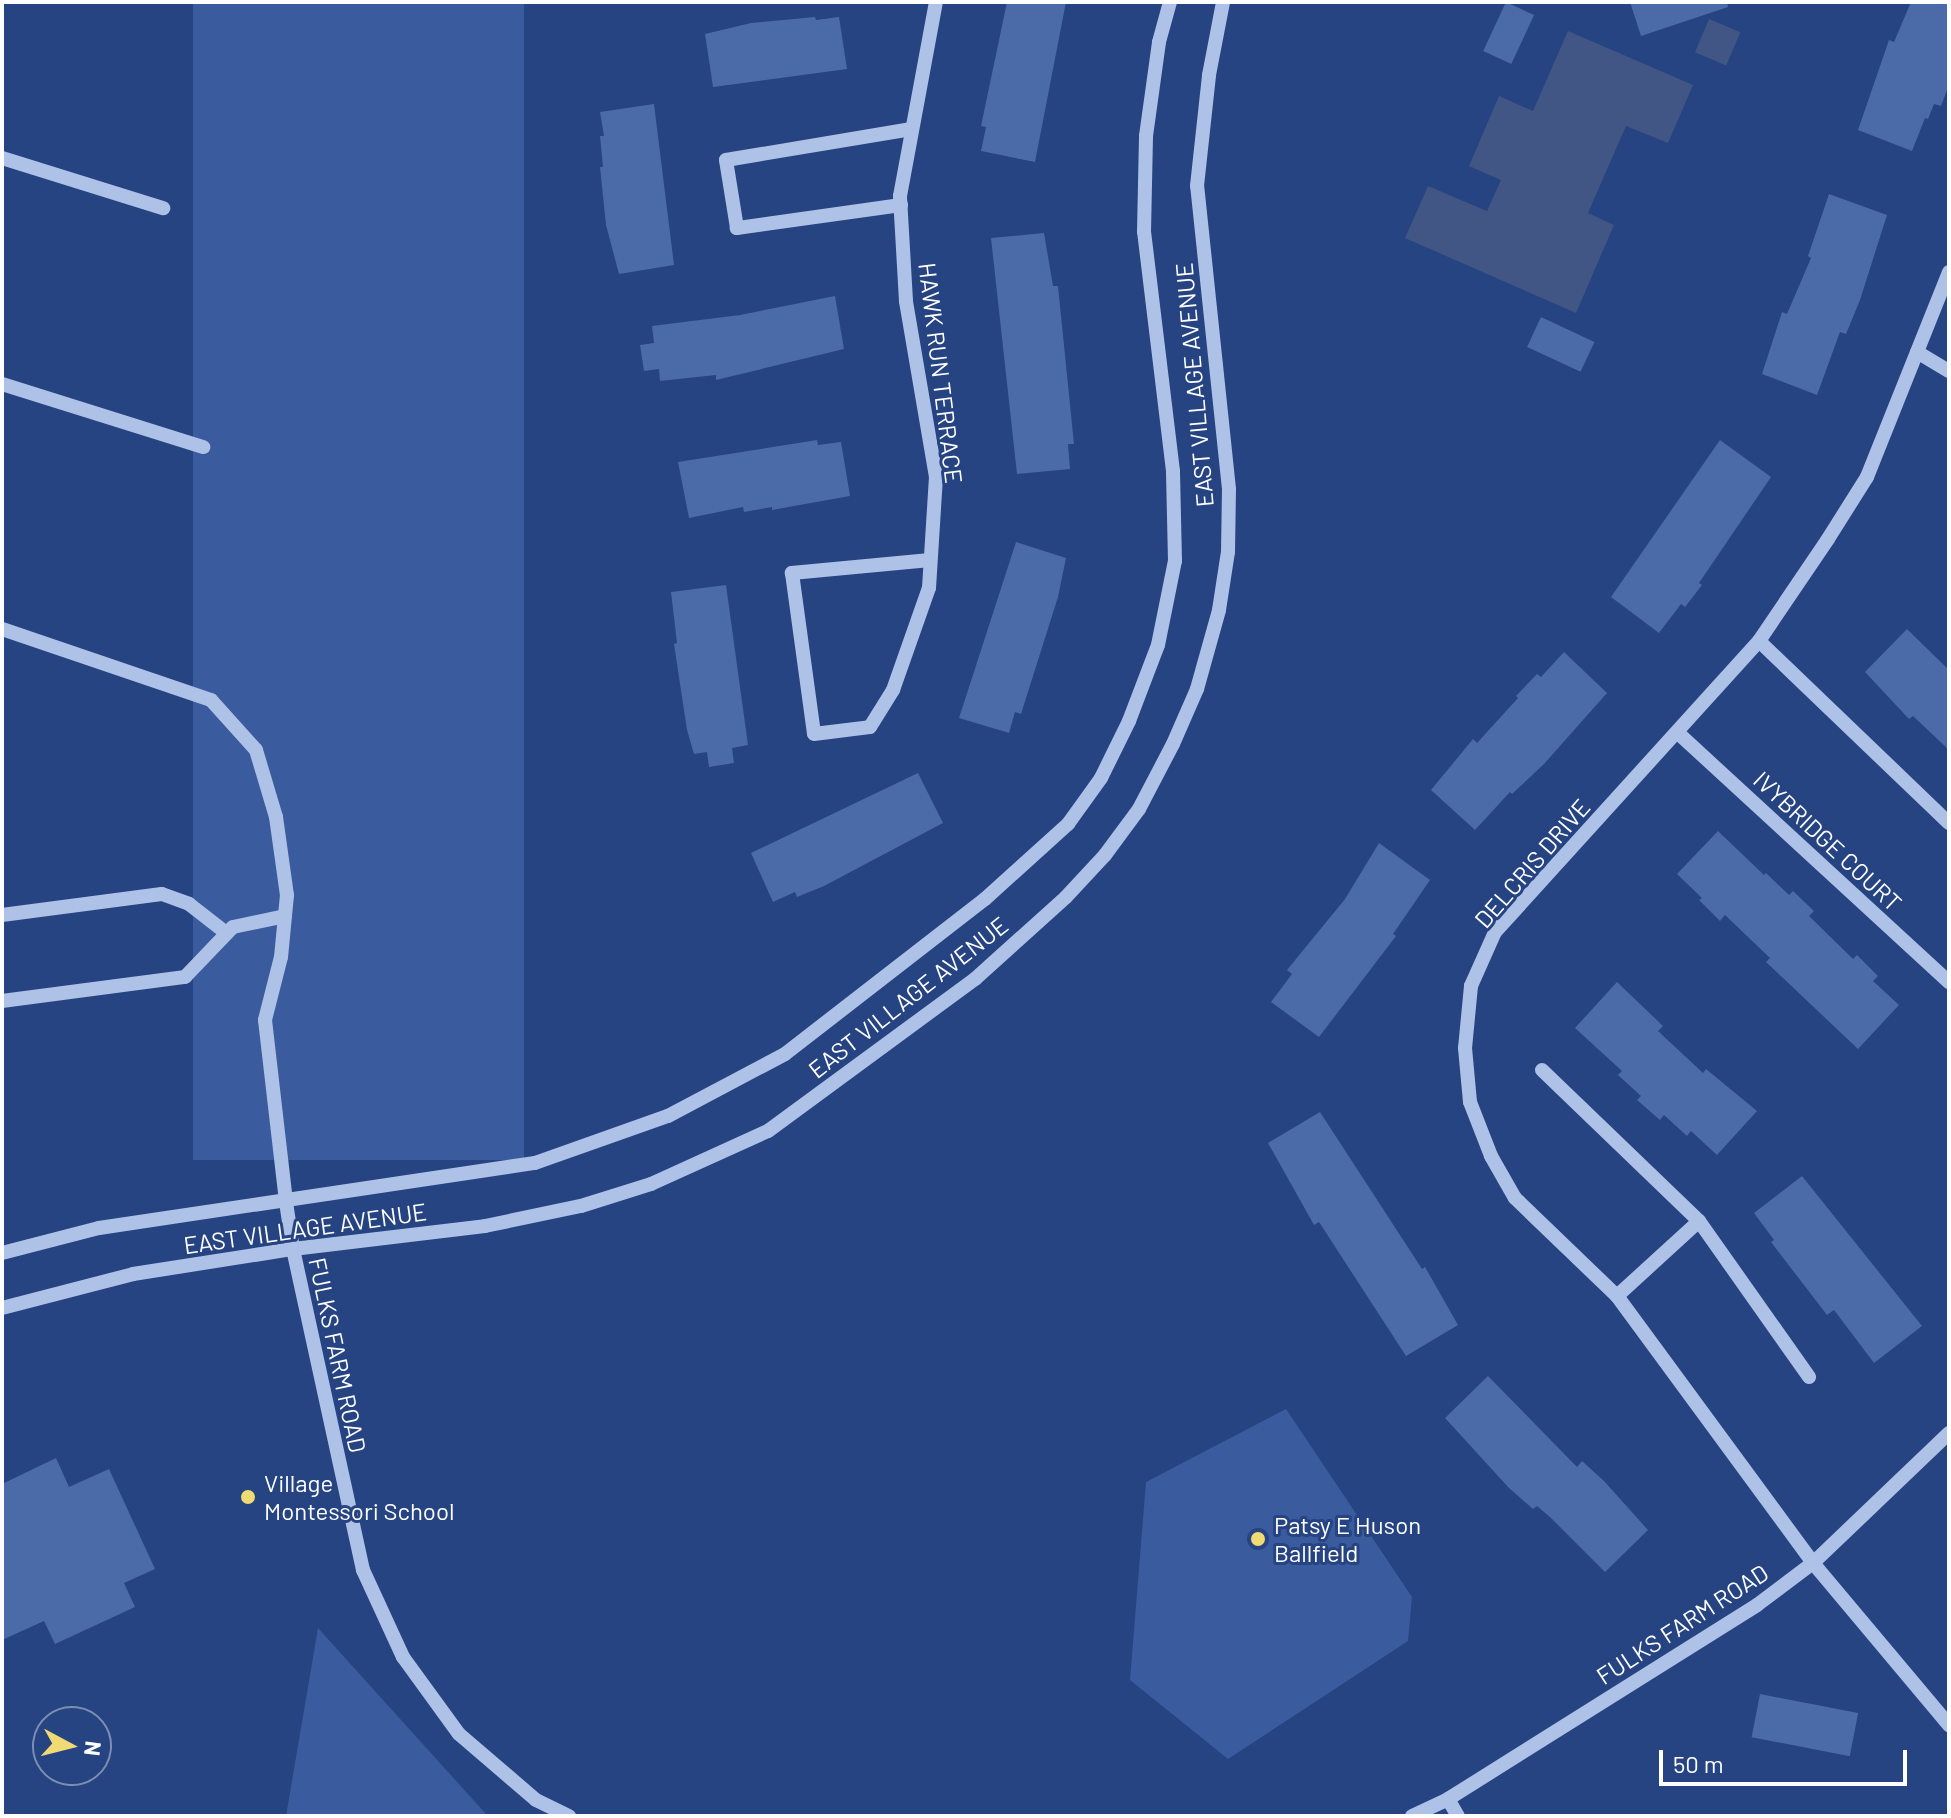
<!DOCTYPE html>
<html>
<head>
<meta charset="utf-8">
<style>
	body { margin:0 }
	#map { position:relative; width:1951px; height:1818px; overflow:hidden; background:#264382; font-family:Barlow,sans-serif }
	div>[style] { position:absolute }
	.green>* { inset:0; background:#3b5b9f; transform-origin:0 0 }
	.water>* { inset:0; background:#415684; transform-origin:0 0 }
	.building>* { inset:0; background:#4b6aa8; transform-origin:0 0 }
	.minor>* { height:14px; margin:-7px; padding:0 7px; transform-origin:7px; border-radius:7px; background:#aec1e7 }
	.dots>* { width:22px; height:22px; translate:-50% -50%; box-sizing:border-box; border:4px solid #264382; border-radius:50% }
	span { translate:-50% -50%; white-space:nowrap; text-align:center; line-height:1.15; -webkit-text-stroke:6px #264382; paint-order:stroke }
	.street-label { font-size:24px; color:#fff }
	.poi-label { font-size:24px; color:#fff }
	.left { translate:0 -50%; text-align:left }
	.frame { position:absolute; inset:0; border:4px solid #fff; pointer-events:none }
	.north { position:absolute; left:32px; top:1706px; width:80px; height:80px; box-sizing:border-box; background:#264382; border:2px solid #7d8eb4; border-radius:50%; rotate:97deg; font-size:22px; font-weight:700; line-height:32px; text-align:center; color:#fff }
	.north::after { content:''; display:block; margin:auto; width:28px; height:36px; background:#efda74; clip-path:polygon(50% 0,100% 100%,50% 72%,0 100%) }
	.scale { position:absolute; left:1659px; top:1750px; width:248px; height:36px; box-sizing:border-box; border:4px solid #fff; border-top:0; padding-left:10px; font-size:24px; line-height:28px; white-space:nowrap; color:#fff; -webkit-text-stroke:6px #264382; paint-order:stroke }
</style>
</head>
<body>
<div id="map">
	<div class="green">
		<i style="left:193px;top:2px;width:331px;height:1158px"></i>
		<i style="clip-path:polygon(1286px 1409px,1412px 1597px,1408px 1641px,1228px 1759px,1130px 1680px,1146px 1482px)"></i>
		<i style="clip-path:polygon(318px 1628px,486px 1814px,491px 1816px,286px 1816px)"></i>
	</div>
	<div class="water">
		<i style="left:1709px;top:19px;width:34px;height:36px;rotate:23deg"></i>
		<i style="clip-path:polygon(1568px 31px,1693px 85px,1668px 143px,1626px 126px,1588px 213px,1614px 225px,1576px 313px,1405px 238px,1428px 186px,1487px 211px,1501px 180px,1469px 166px,1499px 96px,1533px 111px)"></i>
	</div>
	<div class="building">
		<i style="clip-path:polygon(1007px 2px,1066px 2px,1035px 162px,981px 151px,986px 127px,981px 126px)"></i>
		<i style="left:1506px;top:2px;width:31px;height:54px;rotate:25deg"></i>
		<i style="clip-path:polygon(1630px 2px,1727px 2px,1728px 7px,1641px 36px)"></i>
		<i style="clip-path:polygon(1911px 2px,1949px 2px,1949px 85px,1941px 106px,1934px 104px,1928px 119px,1925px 118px,1912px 151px,1858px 130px,1889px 40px,1894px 42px)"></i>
		<i style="clip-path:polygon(815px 17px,816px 20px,839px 17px,847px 69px,713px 87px,705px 34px,751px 23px)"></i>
		<i style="clip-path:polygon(654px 104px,674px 265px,619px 274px,606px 225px,600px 167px,603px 167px,600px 136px,604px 136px,600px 112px)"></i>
		<i style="clip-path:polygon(1829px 194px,1887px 215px,1860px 300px,1846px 334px,1840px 332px,1817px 395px,1762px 374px,1782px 312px,1787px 314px,1811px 258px,1808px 256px)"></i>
		<i style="clip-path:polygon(1044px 233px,1053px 286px,1058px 286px,1074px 444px,1068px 444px,1070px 469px,1017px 474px,991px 238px)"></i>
		<i style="clip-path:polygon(835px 296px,844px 349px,716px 380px,716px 375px,660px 381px,659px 369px,644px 371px,640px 345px,654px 343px,652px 326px,740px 315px)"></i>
		<i style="left:1541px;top:317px;width:59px;height:33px;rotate:25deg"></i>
		<i style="clip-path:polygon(817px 440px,818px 445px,841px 442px,850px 496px,772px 510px,772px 507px,744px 512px,743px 507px,689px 518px,678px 462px)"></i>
		<i style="clip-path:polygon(1720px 440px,1771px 477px,1699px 583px,1702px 585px,1685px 607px,1681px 604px,1659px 633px,1611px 597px)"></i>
		<i style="clip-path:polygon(1016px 542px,1066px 558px,1058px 597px,1021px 714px,1015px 712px,1009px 733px,959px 718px)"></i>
		<i style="clip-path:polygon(726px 585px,748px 745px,732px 748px,734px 763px,709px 767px,707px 752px,694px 754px,687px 730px,674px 644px,677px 643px,671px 592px)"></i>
		<i style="clip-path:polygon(1907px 629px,1949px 670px,1949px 750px,1913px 716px,1909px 719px,1865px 672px)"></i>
		<i style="clip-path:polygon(1564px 652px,1607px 693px,1544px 764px,1512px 794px,1510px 792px,1475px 830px,1431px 790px,1473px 739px,1477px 743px,1518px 698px,1516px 696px,1537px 674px,1541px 677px)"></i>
		<i style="clip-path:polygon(918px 773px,943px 823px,824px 886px,797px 897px,795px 892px,773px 902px,751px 853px)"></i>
		<i style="clip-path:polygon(1718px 831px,1764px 875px,1766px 873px,1789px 895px,1793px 891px,1814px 911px,1809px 916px,1853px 959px,1857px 955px,1878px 976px,1873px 981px,1899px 1005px,1858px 1049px,1766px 962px,1770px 958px,1725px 915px,1720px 921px,1699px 900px,1702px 898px,1677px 874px)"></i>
		<i style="clip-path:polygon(1379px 843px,1430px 880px,1393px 934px,1396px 936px,1319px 1037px,1271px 1002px,1292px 974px,1287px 970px,1345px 899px)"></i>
		<i style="clip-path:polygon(1617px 982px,1663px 1026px,1658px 1031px,1703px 1073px,1706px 1069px,1757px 1111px,1717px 1155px,1691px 1131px,1687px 1136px,1664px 1115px,1660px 1120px,1637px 1100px,1641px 1096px,1618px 1075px,1622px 1071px,1575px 1028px)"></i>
		<i style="clip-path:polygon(1320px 1112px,1422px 1269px,1425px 1267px,1458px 1325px,1406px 1356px,1319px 1222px,1314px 1225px,1268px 1143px)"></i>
		<i style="clip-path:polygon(1802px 1176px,1922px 1326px,1874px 1363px,1834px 1310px,1827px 1315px,1771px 1242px,1774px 1240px,1754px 1213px)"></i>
		<i style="clip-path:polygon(1488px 1376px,1577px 1467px,1582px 1461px,1604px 1481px,1648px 1530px,1605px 1572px,1551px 1518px,1537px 1506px,1533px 1509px,1509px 1488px,1445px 1418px)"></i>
		<i style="clip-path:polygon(56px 1458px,69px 1487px,109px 1469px,155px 1569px,124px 1583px,135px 1607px,55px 1644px,44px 1621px,2px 1640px,2px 1484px)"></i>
		<i style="left:1760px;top:1694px;width:100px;height:44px;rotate:11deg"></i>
	</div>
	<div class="minor">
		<i style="left:2px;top:158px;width:169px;rotate:17.3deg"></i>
		<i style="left:901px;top:205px;width:166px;rotate:172deg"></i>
		<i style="left:737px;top:228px;width:69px;rotate:-99.2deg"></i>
		<i style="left:726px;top:160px;width:188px;rotate:-9.5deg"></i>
		<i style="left:1949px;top:272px;width:221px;rotate:111.8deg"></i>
		<i style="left:1867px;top:477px;width:73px;rotate:122.2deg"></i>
		<i style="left:1828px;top:539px;width:123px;rotate:124.1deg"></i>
		<i style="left:1759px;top:641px;width:393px;rotate:132.2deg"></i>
		<i style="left:1495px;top:932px;width:59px;rotate:114deg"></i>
		<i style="left:1471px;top:986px;width:62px;rotate:95.5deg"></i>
		<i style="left:1465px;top:1048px;width:54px;rotate:84.7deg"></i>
		<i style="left:1470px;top:1102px;width:58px;rotate:68.7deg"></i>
		<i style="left:1491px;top:1156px;width:48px;rotate:60.3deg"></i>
		<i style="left:1515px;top:1198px;width:141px;rotate:43.9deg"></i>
		<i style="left:1617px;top:1296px;width:331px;rotate:53.7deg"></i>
		<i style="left:1813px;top:1563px;width:212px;rotate:50deg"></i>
		<i style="left:1917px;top:352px;width:37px;rotate:31deg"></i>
		<i style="left:2px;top:384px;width:211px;rotate:17.4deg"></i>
		<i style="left:930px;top:560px;width:139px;rotate:174.6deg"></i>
		<i style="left:792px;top:573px;width:162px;rotate:82.2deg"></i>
		<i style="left:814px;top:734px;width:56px;rotate:-7.1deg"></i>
		<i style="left:870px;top:727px;width:44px;rotate:-58.1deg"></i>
		<i style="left:893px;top:690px;width:108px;rotate:-70.6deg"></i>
		<i style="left:929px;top:588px;width:111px;rotate:-86.4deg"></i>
		<i style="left:936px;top:477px;width:179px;rotate:-99.7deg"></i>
		<i style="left:906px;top:301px;width:105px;rotate:-93.3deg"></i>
		<i style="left:900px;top:196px;width:197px;rotate:-79.5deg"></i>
		<i style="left:2px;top:629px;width:221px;rotate:18.8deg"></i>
		<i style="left:211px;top:700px;width:67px;rotate:48deg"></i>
		<i style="left:256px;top:750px;width:70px;rotate:73.4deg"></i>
		<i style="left:276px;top:817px;width:79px;rotate:82deg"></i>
		<i style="left:287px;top:895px;width:62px;rotate:95.5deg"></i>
		<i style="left:281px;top:957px;width:65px;rotate:104.3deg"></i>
		<i style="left:265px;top:1020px;width:183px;rotate:83.4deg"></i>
		<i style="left:286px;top:1202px;width:48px;rotate:81.5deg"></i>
		<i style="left:293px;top:1249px;width:329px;rotate:77.7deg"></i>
		<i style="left:363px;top:1570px;width:96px;rotate:65.3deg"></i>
		<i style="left:403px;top:1657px;width:95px;rotate:54deg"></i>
		<i style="left:459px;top:1734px;width:101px;rotate:40.6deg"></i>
		<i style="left:536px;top:1800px;width:37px;rotate:26deg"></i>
		<i style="left:1759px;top:641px;width:263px;rotate:43.8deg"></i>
		<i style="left:1678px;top:733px;width:368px;rotate:42.6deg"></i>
		<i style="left:2px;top:915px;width:161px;rotate:-7.5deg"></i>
		<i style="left:162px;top:894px;width:29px;rotate:20deg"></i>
		<i style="left:189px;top:904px;width:46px;rotate:37.9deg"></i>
		<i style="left:2px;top:1001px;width:185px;rotate:-7.5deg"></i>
		<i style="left:185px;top:977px;width:69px;rotate:-46.2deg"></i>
		<i style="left:233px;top:927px;width:53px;rotate:-11.9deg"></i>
		<i style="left:1542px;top:1070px;width:218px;rotate:43.9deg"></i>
		<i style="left:1699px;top:1221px;width:191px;rotate:54.8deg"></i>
		<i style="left:2px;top:1253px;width:100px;rotate:-14.5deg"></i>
		<i style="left:99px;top:1228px;width:441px;rotate:-8.5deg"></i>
		<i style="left:535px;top:1163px;width:141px;rotate:-19.5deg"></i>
		<i style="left:668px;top:1116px;width:132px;rotate:-27.9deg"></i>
		<i style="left:785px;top:1054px;width:253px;rotate:-37.8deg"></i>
		<i style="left:985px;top:899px;width:112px;rotate:-42.1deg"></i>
		<i style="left:1068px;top:824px;width:57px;rotate:-54.3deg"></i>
		<i style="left:1101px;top:778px;width:64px;rotate:-63.8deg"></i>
		<i style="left:1129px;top:721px;width:81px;rotate:-69.1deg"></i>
		<i style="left:1158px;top:645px;width:86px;rotate:-78.6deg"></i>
		<i style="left:1175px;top:561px;width:90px;rotate:-91.3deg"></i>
		<i style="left:1173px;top:471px;width:241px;rotate:-96.9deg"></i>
		<i style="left:1144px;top:232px;width:96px;rotate:-88.8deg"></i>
		<i style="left:1146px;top:136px;width:95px;rotate:-82.1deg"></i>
		<i style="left:1159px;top:42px;width:41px;rotate:-74.6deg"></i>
		<i style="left:1617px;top:1296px;width:111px;rotate:-42.4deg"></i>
		<i style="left:2px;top:1308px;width:135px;rotate:-14.5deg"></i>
		<i style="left:133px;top:1274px;width:162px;rotate:-8.9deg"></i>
		<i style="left:293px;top:1249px;width:193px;rotate:-6.8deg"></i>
		<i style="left:485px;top:1226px;width:98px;rotate:-11.8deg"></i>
		<i style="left:581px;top:1206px;width:73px;rotate:-17.4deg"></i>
		<i style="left:651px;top:1184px;width:128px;rotate:-24.4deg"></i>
		<i style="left:768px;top:1131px;width:257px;rotate:-36.3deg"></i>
		<i style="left:975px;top:979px;width:122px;rotate:-42deg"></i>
		<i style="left:1066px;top:897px;width:57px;rotate:-47.1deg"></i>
		<i style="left:1105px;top:855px;width:57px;rotate:-53.5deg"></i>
		<i style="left:1139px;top:809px;width:73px;rotate:-62.4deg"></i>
		<i style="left:1173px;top:744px;width:60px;rotate:-66.4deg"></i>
		<i style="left:1197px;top:689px;width:82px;rotate:-74.4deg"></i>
		<i style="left:1219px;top:610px;width:59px;rotate:-81.2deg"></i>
		<i style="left:1228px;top:552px;width:63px;rotate:-89.1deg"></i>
		<i style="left:1229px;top:489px;width:305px;rotate:-96deg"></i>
		<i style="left:1197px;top:186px;width:112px;rotate:-83.8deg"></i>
		<i style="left:1209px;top:75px;width:74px;rotate:-79.1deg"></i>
		<i style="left:1448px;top:1799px;width:20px;rotate:60deg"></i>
		<i style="left:1412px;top:1816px;width:40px;rotate:-25deg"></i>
		<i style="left:1448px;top:1799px;width:365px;rotate:-32.1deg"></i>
		<i style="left:1757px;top:1605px;width:70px;rotate:-36.9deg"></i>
		<i style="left:1813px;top:1563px;width:188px;rotate:-43.7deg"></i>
	</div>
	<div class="dots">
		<i style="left:248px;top:1497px;background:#efda74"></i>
		<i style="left:1258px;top:1539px;background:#efda74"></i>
	</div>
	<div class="street-label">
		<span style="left:941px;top:373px;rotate:83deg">HAWK RUN TERRACE</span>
		<span style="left:1194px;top:385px;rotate:-95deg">EAST VILLAGE AVENUE</span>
		<span style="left:1828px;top:841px;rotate:43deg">IVYBRIDGE COURT</span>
		<span style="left:1532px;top:863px;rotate:-49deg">DELCRIS DRIVE</span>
		<span style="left:908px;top:997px;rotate:-38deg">EAST VILLAGE AVENUE</span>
		<span style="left:305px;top:1228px;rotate:-8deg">EAST VILLAGE AVENUE</span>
		<span style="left:338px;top:1355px;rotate:78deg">FULKS FARM ROAD</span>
		<span style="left:1682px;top:1624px;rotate:-33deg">FULKS FARM ROAD</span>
	</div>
	<div class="poi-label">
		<span class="left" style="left:264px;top:1497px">Village<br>Montessori School</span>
		<span class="left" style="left:1274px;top:1539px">Patsy E Huson<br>Ballfield</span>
	</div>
	<div class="frame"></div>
	<div class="north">N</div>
	<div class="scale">50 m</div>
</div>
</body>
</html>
